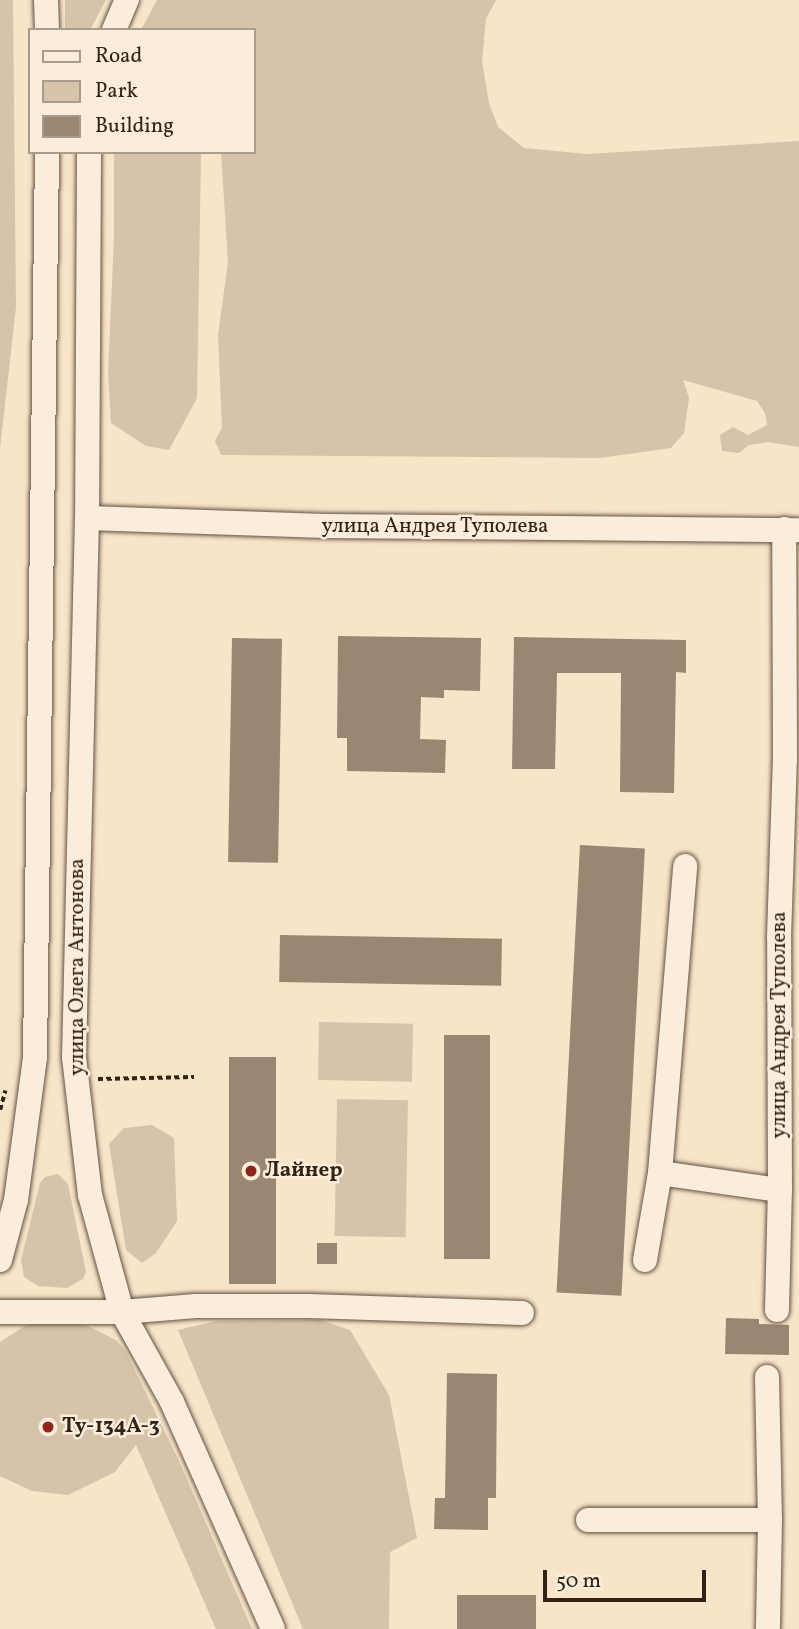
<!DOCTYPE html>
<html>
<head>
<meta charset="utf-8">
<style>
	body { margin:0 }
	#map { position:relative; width:799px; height:1629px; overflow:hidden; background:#f8e4c9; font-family:Vollkorn,serif }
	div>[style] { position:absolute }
	.green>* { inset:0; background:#d6c3aa; transform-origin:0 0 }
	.building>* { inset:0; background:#998772; transform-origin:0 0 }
	.path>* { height:3.5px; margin-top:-1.75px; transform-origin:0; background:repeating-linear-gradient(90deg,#322214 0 5px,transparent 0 8.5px) }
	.roads { filter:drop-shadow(0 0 2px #645241) drop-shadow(0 0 2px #645241) }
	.minor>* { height:24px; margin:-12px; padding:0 12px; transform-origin:12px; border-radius:12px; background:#faeddc }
	.dots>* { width:19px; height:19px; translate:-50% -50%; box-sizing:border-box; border:4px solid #faeddc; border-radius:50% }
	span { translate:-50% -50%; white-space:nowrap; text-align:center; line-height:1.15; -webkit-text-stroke:5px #faeddc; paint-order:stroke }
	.street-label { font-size:21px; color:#322214 }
	.poi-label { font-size:21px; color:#322214; font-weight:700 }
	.left { translate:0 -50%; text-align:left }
	.legend { position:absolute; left:28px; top:28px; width:228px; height:126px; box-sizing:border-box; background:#faeddc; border:2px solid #aa9c8c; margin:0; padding:9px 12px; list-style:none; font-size:21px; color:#322214 }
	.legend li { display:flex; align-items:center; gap:14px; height:35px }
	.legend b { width:35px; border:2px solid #aa9c8c }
	.scale { position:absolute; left:543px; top:1570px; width:163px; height:32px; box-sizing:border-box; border:4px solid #322214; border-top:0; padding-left:9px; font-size:21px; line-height:24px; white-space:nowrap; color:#322214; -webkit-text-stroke:5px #faeddc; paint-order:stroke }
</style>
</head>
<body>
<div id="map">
	<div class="green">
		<i style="clip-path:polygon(0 0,13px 0,16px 307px,0 449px)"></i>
		<i style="clip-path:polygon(65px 0,106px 0,90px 30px,65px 30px)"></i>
		<i style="clip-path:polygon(157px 0,496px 0,486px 19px,482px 61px,489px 103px,498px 127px,524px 148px,587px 154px,799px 141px,799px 447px,768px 442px,749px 445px,739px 453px,722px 451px,720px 435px,733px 427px,748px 435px,767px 425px,765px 413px,757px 401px,683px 380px,689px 398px,684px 433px,671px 448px,600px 458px,221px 455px,215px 441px,222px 428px,218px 335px,228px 262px,221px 152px,254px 152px,254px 30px,141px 30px)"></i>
		<i style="clip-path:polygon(114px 152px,201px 152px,197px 398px,169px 450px,146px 446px,111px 423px,108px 372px,114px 238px)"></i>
		<i style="left:319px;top:1022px;width:94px;height:58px;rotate:1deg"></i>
		<i style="left:337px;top:1099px;width:71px;height:137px;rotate:1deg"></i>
		<i style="clip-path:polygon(152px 1125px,174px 1138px,177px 1221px,156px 1253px,142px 1263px,126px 1250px,109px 1144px,124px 1128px)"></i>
		<i style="clip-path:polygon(58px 1174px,68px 1184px,86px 1272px,83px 1279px,67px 1288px,38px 1286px,24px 1277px,21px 1260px,40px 1183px,45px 1177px)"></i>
		<i style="clip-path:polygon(320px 1320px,350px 1330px,389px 1395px,417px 1538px,390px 1552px,389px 1629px,303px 1629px,178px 1330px,216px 1321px)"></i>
		<i style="clip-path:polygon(41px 1321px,73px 1321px,88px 1326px,116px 1340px,125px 1350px,179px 1461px,252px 1629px,216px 1629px,136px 1445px,115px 1472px,68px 1495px,32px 1491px,0 1476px,0 1342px,25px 1326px)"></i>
	</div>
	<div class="building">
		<i style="clip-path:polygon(338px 636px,481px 638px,480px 691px,444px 690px,444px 698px,421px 697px,420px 739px,446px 740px,445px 773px,347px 771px,347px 738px,337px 738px)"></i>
		<i style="clip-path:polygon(514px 637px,686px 640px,686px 673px,676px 672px,674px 793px,620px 792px,621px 673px,557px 673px,555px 769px,512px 769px)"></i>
		<i style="left:232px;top:638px;width:50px;height:224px;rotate:1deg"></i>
		<i style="left:580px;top:845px;width:65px;height:448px;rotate:3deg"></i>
		<i style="left:280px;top:935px;width:222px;height:47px;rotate:1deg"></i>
		<i style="left:444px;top:1035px;width:46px;height:224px"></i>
		<i style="left:229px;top:1057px;width:47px;height:227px"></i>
		<i style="left:317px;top:1243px;width:20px;height:21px"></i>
		<i style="clip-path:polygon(726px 1318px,759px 1319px,759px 1324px,789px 1325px,789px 1355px,725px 1354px)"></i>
		<i style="clip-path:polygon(447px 1373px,497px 1374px,496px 1498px,488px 1498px,488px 1530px,434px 1529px,435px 1498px,445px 1498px)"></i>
		<i style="left:457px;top:1595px;width:79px;height:34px"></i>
	</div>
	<div class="path">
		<i style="left:98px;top:1079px;width:96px;rotate:-1.2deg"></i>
		<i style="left:0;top:1110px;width:20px;rotate:-75deg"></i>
	</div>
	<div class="roads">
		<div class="minor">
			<i style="left:46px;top:0;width:30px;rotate:88deg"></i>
			<i style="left:114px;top:30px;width:33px;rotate:-67deg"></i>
			<i style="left:89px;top:152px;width:366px;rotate:90.3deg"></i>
			<i style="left:87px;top:518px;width:539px;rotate:91.38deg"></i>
			<i style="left:74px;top:1057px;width:139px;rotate:83.4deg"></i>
			<i style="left:90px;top:1195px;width:121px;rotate:74.7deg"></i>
			<i style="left:122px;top:1312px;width:103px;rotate:60.9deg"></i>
			<i style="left:172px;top:1402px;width:248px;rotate:66deg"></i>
			<i style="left:87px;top:518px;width:238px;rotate:1.9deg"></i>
			<i style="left:325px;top:526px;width:473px;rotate:0.5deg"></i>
			<i style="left:660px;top:1173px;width:121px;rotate:8.1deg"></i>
			<i style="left:0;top:1260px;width:62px;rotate:-75.1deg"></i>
			<i style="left:16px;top:1200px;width:144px;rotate:-82.4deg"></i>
			<i style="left:35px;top:1057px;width:905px;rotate:-89.24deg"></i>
			<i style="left:645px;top:1260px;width:88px;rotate:-80.2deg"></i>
			<i style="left:660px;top:1173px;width:308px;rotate:-85.3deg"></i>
			<i style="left:777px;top:1310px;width:120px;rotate:-88.6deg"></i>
			<i style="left:780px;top:1190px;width:253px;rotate:-90.2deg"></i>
			<i style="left:779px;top:937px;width:178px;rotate:-88.1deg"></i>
			<i style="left:785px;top:759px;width:230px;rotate:-90.2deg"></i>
			<i style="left:0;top:1312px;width:122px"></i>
			<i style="left:122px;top:1312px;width:74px;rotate:-4.6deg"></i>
			<i style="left:196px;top:1306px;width:113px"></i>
			<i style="left:309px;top:1306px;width:213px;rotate:1.9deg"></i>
			<i style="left:767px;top:1377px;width:143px;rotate:88.8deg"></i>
			<i style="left:770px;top:1520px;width:109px;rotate:91.1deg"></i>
			<i style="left:588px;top:1520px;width:182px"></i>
		</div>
	</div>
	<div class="dots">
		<i style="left:251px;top:1171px;background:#8f2418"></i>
		<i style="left:48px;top:1427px;background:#8f2418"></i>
	</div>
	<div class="street-label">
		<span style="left:435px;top:527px">улица Андрея Туполева</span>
		<span style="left:78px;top:967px;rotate:-90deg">улица Олега Антонова</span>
		<span style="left:780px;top:1025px;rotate:-90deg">улица Андрея Туполева</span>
	</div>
	<div class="poi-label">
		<span class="left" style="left:265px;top:1171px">Лайнер</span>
		<span class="left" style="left:62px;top:1427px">Ту-134А-3</span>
	</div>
	<ul class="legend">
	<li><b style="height:9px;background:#faeddc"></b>Road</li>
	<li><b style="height:19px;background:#d6c3aa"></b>Park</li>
	<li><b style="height:19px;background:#998772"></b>Building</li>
	</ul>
	<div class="scale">50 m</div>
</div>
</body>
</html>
